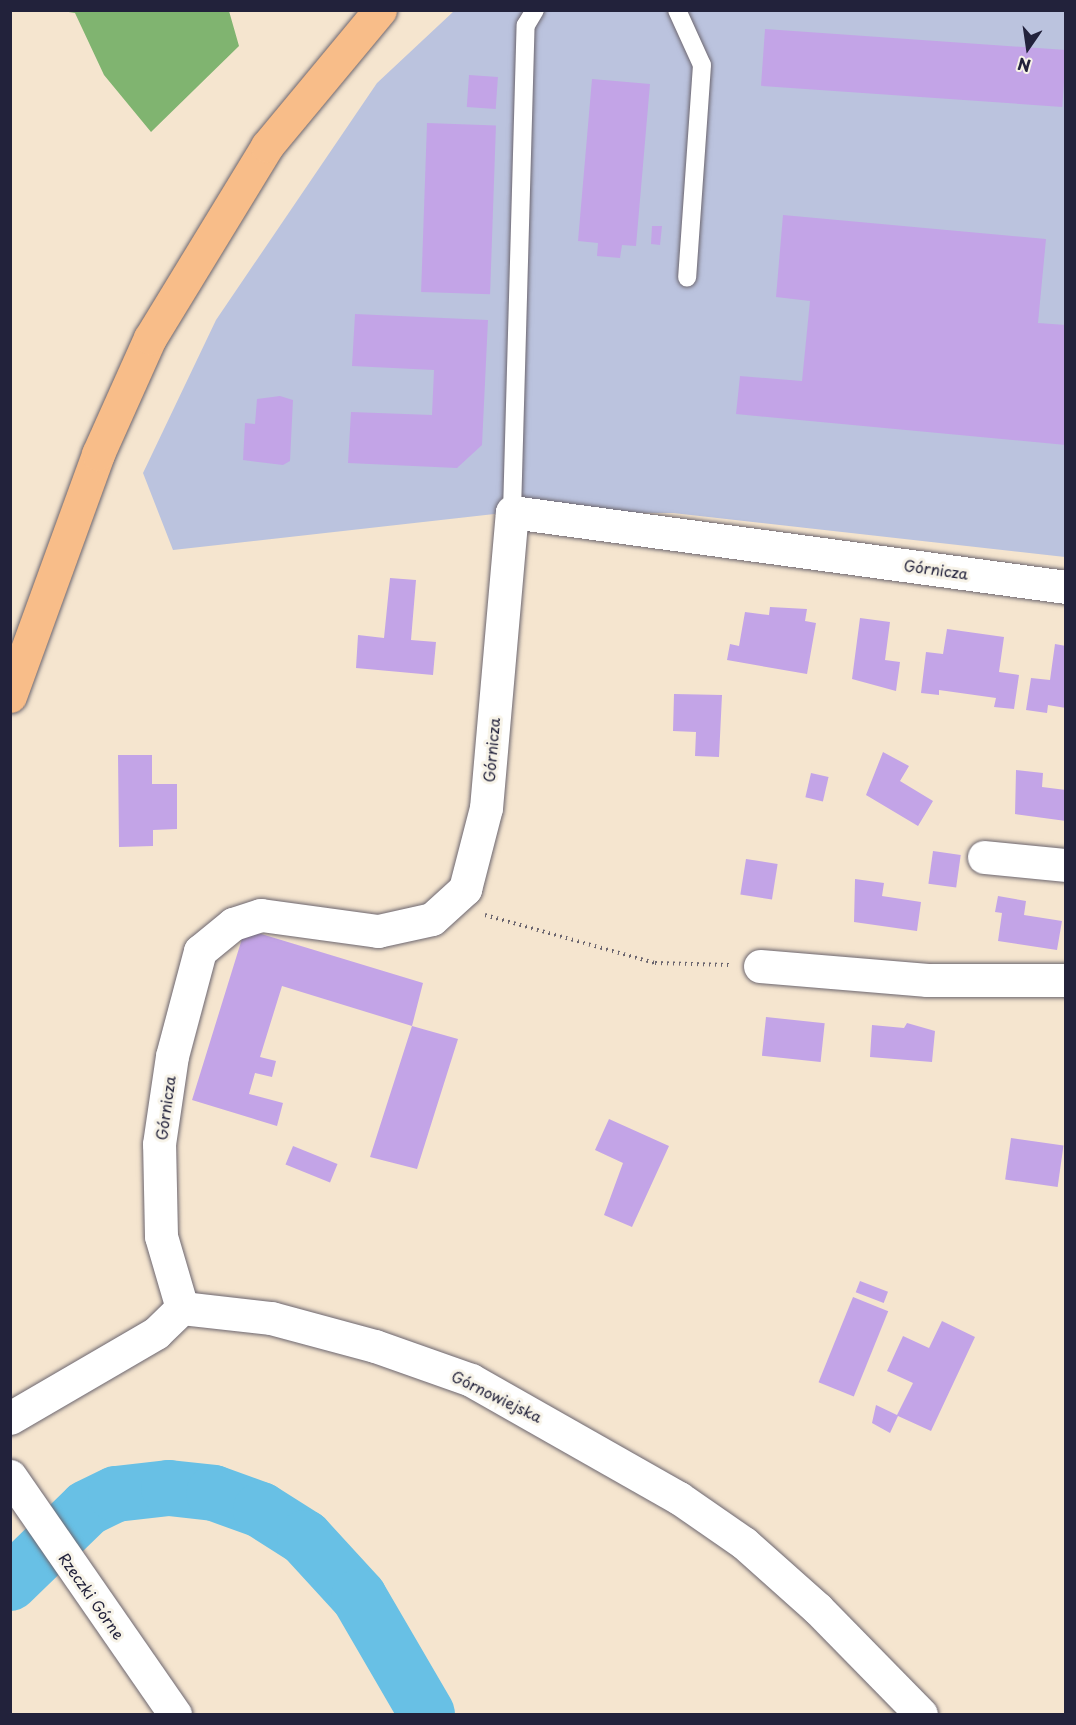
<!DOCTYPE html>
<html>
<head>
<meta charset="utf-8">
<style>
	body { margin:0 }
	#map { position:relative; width:1076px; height:1725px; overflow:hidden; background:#f5e5cf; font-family:"Playpen Sans",sans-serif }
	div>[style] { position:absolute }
	.industrial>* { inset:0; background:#bbc3de }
	.forest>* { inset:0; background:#80b470 }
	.river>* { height:56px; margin:-28px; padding:0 28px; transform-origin:28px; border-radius:28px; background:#68c0e5 }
	.building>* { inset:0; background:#c3a4e7; transform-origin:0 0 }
	.path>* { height:4px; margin-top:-2px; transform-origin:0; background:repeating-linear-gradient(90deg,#6c666f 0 1.5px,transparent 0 6px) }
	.roads { filter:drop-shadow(0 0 2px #6c666f) drop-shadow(0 0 2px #6c666f) }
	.lane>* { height:18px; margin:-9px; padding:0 9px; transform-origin:9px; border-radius:9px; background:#fff }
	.street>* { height:33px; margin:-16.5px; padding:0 16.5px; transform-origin:16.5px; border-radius:16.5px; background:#fff }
	.primary>* { height:33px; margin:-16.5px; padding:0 16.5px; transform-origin:16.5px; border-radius:16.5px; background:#f8bd89 }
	span { translate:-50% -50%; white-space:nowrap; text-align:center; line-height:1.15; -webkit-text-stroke:6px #f7f3e8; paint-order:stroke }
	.street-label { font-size:15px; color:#22223b }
	.frame { position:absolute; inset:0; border:12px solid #22223b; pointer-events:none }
	.north { position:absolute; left:998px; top:18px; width:60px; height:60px; -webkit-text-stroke:4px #f7f3e8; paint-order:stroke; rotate:193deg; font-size:16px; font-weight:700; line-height:24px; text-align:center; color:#22223b }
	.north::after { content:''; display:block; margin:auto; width:21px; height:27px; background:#22223b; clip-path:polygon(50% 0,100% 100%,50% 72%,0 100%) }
</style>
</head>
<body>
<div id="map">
	<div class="industrial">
		<i style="clip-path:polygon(454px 11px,1065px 11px,1065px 557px,673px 513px,512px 512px,173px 550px,143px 473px,216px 320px,377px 83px)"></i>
	</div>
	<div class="forest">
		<i style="clip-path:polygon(62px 11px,229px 11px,239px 46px,151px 132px,104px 75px,75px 13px)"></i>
	</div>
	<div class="river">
		<i style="left:10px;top:1583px;width:107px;rotate:-44.2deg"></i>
		<i style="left:87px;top:1508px;width:32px;rotate:-26deg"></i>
		<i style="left:116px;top:1494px;width:53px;rotate:-6.5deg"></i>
		<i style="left:169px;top:1488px;width:45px;rotate:6.3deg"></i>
		<i style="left:214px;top:1493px;width:50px;rotate:19.9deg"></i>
		<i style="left:261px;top:1510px;width:52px;rotate:32.5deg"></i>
		<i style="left:305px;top:1538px;width:80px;rotate:47.5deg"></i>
		<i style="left:359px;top:1597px;width:135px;rotate:59.8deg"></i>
	</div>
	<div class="building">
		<i style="left:765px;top:29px;width:302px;height:57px;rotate:4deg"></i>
		<i style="left:469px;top:75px;width:29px;height:32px;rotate:4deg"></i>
		<i style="clip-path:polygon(592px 79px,650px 84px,636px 246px,622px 245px,620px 258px,597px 256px,598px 243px,578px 241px)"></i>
		<i style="left:427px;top:123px;width:69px;height:169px;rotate:2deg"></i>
		<i style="clip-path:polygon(783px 215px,1046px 239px,1038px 323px,1066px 325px,1066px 445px,736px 414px,740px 376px,802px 381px,810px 301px,776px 297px)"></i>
		<i style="clip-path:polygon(652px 226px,662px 226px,660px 245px,651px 244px)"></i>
		<i style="clip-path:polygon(355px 314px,488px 320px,482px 445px,457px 468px,348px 463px,351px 412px,432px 415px,434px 370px,352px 366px)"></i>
		<i style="clip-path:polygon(280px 396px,293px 400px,290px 461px,283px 465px,243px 460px,245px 423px,255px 424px,257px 399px)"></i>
		<i style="clip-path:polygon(390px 578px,416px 580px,411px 640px,436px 642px,433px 675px,356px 668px,358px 635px,384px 638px)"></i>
		<i style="clip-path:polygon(770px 607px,807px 609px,805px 621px,816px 623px,807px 674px,727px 660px,730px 644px,739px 646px,745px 612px,769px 615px)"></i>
		<i style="clip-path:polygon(860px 618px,890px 622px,885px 660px,900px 662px,896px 691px,852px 679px)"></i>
		<i style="clip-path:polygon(947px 629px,1004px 637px,999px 672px,1019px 675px,1014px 709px,994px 707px,996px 698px,939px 690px,939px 695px,921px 693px,926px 652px,943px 654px)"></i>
		<i style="clip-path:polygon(1055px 644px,1066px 646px,1066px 708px,1048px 705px,1047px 713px,1026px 710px,1031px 678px,1050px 680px)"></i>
		<i style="clip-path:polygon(674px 694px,722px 695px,719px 757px,695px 756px,696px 732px,673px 731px)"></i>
		<i style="clip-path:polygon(883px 752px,909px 766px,900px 781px,933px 801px,918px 826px,866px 795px)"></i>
		<i style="clip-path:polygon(118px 755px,152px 755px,152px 784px,177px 784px,177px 829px,153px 830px,153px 846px,119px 847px)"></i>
		<i style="clip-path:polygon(1016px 770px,1043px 773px,1042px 787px,1066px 790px,1066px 821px,1015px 814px)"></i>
		<i style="left:811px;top:773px;width:18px;height:25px;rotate:13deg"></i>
		<i style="left:933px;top:851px;width:28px;height:33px;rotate:8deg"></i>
		<i style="left:746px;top:859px;width:32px;height:36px;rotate:9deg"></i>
		<i style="clip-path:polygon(855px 879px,884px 883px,882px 896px,921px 902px,917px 931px,854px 922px)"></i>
		<i style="clip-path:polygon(998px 896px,1026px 901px,1024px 915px,1062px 921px,1057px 950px,998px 941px,1002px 913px,995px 912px)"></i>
		<i style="clip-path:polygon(245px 929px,423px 983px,412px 1026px,458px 1039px,417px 1169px,370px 1157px,412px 1026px,282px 986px,260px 1057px,276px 1061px,272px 1077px,255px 1073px,249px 1094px,283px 1103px,277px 1126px,192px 1100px)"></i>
		<i style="left:766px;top:1017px;width:59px;height:39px;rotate:6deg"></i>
		<i style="clip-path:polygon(907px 1023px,935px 1031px,932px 1062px,870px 1057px,872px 1025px,904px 1028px)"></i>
		<i style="clip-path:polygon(609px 1119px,669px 1146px,632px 1227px,604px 1215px,623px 1163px,595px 1150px)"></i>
		<i style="left:1011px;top:1138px;width:53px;height:42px;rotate:8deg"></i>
		<i style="left:293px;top:1146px;width:48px;height:20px;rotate:22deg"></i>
		<i style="left:860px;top:1281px;width:30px;height:12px;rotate:21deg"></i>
		<i style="left:853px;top:1297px;width:38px;height:92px;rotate:22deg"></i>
		<i style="clip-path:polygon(942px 1321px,975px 1337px,931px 1431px,898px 1416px,890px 1433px,872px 1423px,876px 1405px,897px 1415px,913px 1383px,887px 1371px,903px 1336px,929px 1348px)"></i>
	</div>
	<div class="path">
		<i style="left:485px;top:915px;width:177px;rotate:15.8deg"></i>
		<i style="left:655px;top:963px;width:74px;rotate:1.5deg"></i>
	</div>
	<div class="roads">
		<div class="lane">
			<i style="left:677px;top:10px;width:60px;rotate:65.6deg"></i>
			<i style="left:702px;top:65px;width:213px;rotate:94deg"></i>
			<i style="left:512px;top:512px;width:487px;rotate:-88.4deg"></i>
			<i style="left:526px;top:25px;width:17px;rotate:-59deg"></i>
		</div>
		<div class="street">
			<i style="left:984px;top:857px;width:82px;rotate:5.6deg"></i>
			<i style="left:760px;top:966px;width:168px;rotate:4.8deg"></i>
			<i style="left:927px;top:980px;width:139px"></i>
			<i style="left:182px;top:1308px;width:75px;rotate:-106.3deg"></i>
			<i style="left:161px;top:1236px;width:92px;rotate:-91.2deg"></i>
			<i style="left:159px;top:1144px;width:89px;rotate:-81.6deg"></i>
			<i style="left:172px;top:1056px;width:109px;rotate:-75.1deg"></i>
			<i style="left:200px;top:951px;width:43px;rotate:-39.3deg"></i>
			<i style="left:233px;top:924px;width:29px;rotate:-18deg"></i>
			<i style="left:261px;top:915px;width:118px;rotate:7.8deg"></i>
			<i style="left:378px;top:931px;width:55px;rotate:-12.5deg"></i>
			<i style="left:432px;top:919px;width:45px;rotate:-42.3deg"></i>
			<i style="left:465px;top:889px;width:84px;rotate:-75.5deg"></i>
			<i style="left:486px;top:808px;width:297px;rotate:-85deg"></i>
			<i style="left:512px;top:512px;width:559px;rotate:7.71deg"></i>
			<i style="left:10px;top:1418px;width:169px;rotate:-30.2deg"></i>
			<i style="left:156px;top:1333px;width:36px;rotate:-44deg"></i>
			<i style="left:182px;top:1308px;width:90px;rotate:6.4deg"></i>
			<i style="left:271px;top:1318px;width:108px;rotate:15.1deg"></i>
			<i style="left:375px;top:1346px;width:102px;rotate:19.5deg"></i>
			<i style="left:471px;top:1380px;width:239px;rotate:29.6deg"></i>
			<i style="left:679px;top:1498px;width:79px;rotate:34.7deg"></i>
			<i style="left:744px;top:1543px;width:99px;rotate:41.7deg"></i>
			<i style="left:818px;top:1609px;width:147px;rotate:45.6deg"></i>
			<i style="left:10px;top:1476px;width:290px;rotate:55.3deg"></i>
		</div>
		<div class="primary">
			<i style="left:10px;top:696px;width:258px;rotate:-70deg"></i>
			<i style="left:98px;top:454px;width:127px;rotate:-65.9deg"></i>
			<i style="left:150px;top:338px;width:225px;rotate:-58.6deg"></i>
			<i style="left:267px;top:146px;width:177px;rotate:-50.3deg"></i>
		</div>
	</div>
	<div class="street-label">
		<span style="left:936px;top:569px;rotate:8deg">Górnicza</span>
		<span style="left:491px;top:750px;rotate:-85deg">Górnicza</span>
		<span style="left:165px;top:1108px;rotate:-82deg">Górnicza</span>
		<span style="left:497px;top:1396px;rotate:26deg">Górnowiejska</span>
		<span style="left:92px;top:1596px;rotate:55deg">Rzeczki Górne</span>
	</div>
	<div class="frame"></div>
	<div class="north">N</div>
</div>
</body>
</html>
